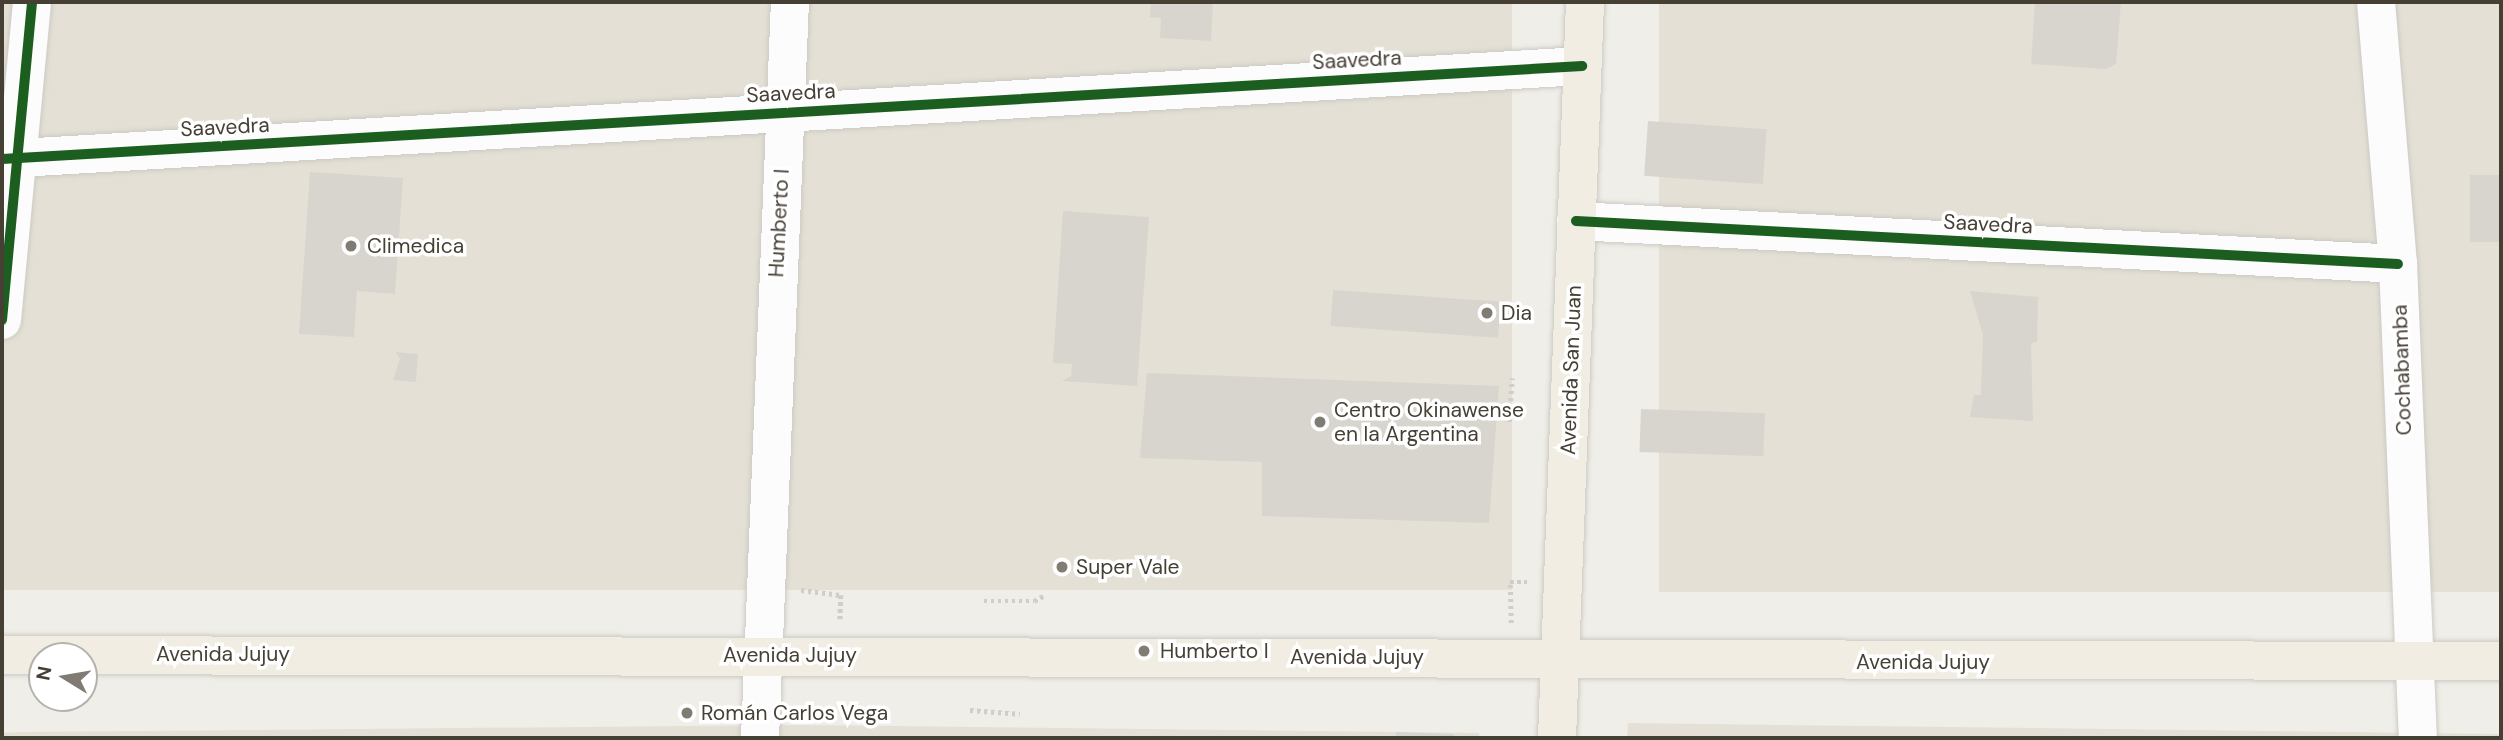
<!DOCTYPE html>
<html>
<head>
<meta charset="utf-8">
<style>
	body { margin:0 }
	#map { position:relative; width:2503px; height:740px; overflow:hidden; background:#f0eee8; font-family:"DM Sans",sans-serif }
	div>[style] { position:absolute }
	.residential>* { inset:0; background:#e4e0d5; transform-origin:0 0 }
	.building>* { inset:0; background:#d8d5cf; transform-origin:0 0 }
	.path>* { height:4.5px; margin-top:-2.25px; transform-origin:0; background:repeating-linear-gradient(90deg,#d1cec9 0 3.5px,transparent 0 7px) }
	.roads { filter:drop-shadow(0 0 2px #cccac4) drop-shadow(0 0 2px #cccac4) }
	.minor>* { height:38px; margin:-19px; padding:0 19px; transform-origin:19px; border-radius:19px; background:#fdfcfc }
	.major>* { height:38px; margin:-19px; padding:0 19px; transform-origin:19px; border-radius:19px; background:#f1ede2 }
	.cycleway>* { height:10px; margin:-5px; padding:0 5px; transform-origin:5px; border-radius:5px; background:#1b5e20 }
	.dots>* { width:19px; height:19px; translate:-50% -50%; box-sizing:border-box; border:4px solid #fff; border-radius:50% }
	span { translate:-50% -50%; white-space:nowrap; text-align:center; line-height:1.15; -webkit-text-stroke:7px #fff; paint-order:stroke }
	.street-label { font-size:21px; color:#453f34 }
	.poi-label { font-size:21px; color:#453f34 }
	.left { translate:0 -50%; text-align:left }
	.frame { position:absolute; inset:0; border:4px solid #453f34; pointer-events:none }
	.north { position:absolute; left:28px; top:642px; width:70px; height:70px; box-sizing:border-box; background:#fff; border:2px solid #b5b2ae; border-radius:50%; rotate:281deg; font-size:19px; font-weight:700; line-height:28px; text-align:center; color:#453f34 }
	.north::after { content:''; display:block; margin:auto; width:24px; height:32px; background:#817c73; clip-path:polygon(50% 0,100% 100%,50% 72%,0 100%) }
</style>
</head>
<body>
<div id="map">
	<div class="residential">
		<i style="left:2px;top:2px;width:1510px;height:588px"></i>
		<i style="left:1659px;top:2px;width:842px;height:590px"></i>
		<i style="clip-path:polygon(1628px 723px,2501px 734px,2501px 738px,1627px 738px)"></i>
		<i style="clip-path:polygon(804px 725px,1479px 733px,1479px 738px,2px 738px,2px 733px,18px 732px)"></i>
	</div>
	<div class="building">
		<i style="clip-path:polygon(1151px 2px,1213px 2px,1211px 41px,1160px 38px,1161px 18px,1150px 17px)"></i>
		<i style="clip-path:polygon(2035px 2px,2121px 2px,2116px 64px,2106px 69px,2031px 64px)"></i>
		<i style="left:1648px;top:121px;width:119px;height:55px;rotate:4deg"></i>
		<i style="clip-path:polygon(310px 172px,403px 178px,395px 294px,357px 291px,354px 337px,299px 334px)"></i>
		<i style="left:2470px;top:175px;width:31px;height:67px"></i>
		<i style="clip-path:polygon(1063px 211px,1149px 217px,1137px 386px,1062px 381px,1071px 376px,1072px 364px,1053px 363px)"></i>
		<i style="left:1333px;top:290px;width:168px;height:36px;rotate:4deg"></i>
		<i style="clip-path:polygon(1970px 291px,2038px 297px,2037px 342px,2031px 343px,2033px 421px,1970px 417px,1974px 395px,1981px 395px,1983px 335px)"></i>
		<i style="clip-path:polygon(396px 352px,418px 354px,416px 382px,393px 380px,400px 359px)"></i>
		<i style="clip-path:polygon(1147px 373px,1499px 386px,1489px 523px,1262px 516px,1262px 462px,1140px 458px)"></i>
		<i style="left:1641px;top:409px;width:124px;height:43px;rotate:2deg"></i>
		<i style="clip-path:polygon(1396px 732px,1453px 734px,1457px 738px,1396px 738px)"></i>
	</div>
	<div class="path">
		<i style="left:1509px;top:422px;width:44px;rotate:-86.1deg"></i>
		<i style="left:801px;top:590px;width:40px;rotate:7.1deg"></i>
		<i style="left:841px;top:595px;width:24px;rotate:92deg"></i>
		<i style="left:984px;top:601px;width:50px"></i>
		<i style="left:1034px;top:601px;width:13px;rotate:-29deg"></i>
		<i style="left:1511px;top:623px;width:41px;rotate:-91.4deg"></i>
		<i style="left:1510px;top:582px;width:18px"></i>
		<i style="left:970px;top:710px;width:50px;rotate:4.6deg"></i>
	</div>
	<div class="roads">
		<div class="minor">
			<i style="left:2376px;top:2px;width:263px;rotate:85.2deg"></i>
			<i style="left:2398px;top:264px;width:474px;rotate:87.6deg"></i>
			<i style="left:2px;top:159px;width:1583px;rotate:-3.37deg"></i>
			<i style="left:1576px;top:221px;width:823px;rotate:2.99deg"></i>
			<i style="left:2px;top:320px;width:319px;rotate:-84.6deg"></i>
			<i style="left:760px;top:738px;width:737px;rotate:-87.67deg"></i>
		</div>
		<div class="major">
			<i style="left:2px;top:655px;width:2499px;rotate:0.14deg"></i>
			<i style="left:1557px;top:738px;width:737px;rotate:-87.82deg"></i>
		</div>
	</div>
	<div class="cycleway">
		<i style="left:2px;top:159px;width:1583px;rotate:-3.37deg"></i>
		<i style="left:1576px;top:221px;width:823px;rotate:2.99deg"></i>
		<i style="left:2px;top:320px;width:319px;rotate:-84.6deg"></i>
	</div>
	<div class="dots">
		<i style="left:351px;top:246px;background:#817c73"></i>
		<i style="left:1487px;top:313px;background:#817c73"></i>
		<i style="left:1320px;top:422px;background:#817c73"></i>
		<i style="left:1062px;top:567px;background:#817c73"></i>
		<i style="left:1144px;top:651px;background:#817c73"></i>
		<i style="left:687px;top:713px;background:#817c73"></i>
	</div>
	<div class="street-label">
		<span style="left:1357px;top:60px;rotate:-3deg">Saavedra</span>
		<span style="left:791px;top:93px;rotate:-3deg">Saavedra</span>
		<span style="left:225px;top:127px;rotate:-3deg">Saavedra</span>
		<span style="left:779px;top:223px;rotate:-87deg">Humberto I</span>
		<span style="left:1988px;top:224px;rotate:3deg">Saavedra</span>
		<span style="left:1571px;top:370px;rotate:-88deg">Avenida San Juan</span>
		<span style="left:2402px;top:370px;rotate:-92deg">Cochabamba</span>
		<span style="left:223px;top:654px">Avenida Jujuy</span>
		<span style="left:790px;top:655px">Avenida Jujuy</span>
		<span style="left:1357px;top:657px">Avenida Jujuy</span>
		<span style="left:1923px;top:662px">Avenida Jujuy</span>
	</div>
	<div class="poi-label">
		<span class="left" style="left:367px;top:246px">Climedica</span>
		<span class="left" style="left:1501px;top:313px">Dia</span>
		<span class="left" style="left:1334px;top:422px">Centro Okinawense<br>en la Argentina</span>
		<span class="left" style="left:1076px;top:567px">Super Vale</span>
		<span class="left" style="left:1160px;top:651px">Humberto I</span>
		<span class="left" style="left:701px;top:713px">Román Carlos Vega</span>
	</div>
	<div class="frame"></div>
	<div class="north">N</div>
</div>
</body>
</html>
